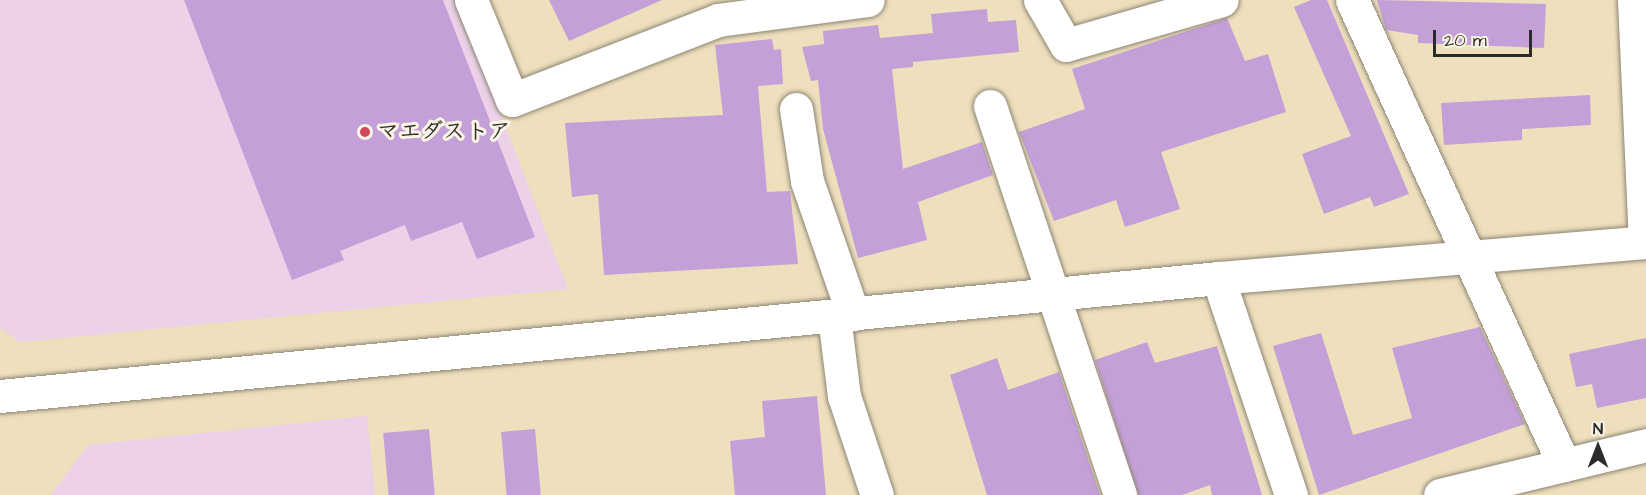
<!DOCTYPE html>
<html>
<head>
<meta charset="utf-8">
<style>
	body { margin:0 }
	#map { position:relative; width:1646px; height:495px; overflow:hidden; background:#eedfbd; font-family:"Architects Daughter","Klee One",sans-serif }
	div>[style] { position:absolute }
	.built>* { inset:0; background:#ecd1e9 }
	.building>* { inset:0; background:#c4a0d8; transform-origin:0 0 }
	.roads { filter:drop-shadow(0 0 2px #8c8574) drop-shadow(0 0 2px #8c8574) }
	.minor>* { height:33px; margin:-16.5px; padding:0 16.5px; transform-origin:16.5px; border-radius:16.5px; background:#fff }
	.dots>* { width:16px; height:16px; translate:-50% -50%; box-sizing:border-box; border:3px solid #fcf5e5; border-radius:50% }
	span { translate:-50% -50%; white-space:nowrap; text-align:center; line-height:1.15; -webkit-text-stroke:6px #fcf5e5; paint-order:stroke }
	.poi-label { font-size:22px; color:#2b2b2b; font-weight:700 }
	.left { translate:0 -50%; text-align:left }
	.north { position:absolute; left:1568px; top:417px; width:60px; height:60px; -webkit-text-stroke:4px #fcf5e5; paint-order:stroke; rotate:0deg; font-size:16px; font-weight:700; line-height:24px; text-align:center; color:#2b2b2b }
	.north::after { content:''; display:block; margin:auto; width:21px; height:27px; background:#2b2b2b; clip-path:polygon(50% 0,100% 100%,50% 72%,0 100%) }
	.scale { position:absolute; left:1433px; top:30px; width:99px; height:27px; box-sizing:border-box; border:3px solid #2b2b2b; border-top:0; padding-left:8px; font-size:18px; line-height:21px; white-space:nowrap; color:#2b2b2b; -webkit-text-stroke:4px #fcf5e5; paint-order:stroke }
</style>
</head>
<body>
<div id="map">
	<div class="built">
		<i style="clip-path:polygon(0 0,457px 0,568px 289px,20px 342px,0 328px)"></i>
		<i style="clip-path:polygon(367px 416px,375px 495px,51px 495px,88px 445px)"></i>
	</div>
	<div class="building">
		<i style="clip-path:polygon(184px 0,443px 0,535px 237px,477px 259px,462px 222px,411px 241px,405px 225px,340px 251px,344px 260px,292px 280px)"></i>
		<i style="clip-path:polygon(549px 0,662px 0,569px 41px)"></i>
		<i style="clip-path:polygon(1311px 0,1327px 0,1409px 194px,1374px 207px,1370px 197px,1324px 214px,1302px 154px,1351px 136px,1294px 7px)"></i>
		<i style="clip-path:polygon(1377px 0,1546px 4px,1544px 48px,1418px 43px,1418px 35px,1386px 30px)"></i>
		<i style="clip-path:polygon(987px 9px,988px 22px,1016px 20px,1019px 52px,913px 62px,913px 67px,892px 69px,903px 169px,982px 142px,993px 175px,918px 202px,927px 240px,858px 258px,823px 129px,818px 80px,811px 81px,802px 47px,824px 44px,823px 31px,878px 25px,880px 38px,933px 33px,931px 14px)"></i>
		<i style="clip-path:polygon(1227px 18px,1245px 61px,1268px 54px,1286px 112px,1161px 152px,1180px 209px,1125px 227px,1116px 200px,1054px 221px,1019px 132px,1085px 109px,1072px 69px)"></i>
		<i style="clip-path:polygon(772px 39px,774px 50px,781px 49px,783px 84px,758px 86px,767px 192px,790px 191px,798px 264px,604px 275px,598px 194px,572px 197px,565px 123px,723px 115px,715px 45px)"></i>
		<i style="clip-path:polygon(1590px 95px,1591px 125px,1522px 129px,1522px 140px,1444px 145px,1441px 103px)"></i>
		<i style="clip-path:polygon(1480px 327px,1525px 424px,1319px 495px,1273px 346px,1321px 333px,1353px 435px,1412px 418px,1392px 348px)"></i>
		<i style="clip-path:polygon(1646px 338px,1646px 398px,1597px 408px,1592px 384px,1576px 387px,1569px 354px)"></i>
		<i style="clip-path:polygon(1147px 342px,1155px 363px,1217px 346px,1262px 495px,1212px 495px,1210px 485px,1182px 495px,1138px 495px,1095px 360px)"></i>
		<i style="clip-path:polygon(997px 358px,1008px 390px,1059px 372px,1100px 495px,987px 495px,950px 375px)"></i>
		<i style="clip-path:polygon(817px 396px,826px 495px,735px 495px,730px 441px,765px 437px,762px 401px)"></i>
		<i style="left:429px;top:429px;width:66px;height:46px;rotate:85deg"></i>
		<i style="left:535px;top:429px;width:66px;height:34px;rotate:85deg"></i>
	</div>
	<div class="roads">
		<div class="minor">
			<i style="left:471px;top:0;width:108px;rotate:67.7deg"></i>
			<i style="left:512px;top:100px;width:221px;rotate:-21.2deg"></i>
			<i style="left:718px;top:20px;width:151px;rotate:-7.6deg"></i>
			<i style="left:1040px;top:0;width:52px;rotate:60deg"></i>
			<i style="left:1066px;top:45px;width:162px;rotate:-16.1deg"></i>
			<i style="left:1352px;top:0;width:511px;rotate:65.49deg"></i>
			<i style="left:1634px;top:0;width:242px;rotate:87.4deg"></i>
			<i style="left:990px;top:106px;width:410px;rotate:71.5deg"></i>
			<i style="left:796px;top:109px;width:73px;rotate:81.3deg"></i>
			<i style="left:807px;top:181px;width:141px;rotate:70.9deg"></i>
			<i style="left:1218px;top:278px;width:229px;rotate:71.4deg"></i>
			<i style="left:834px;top:316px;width:81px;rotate:82.9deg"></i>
			<i style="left:844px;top:396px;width:104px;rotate:71.6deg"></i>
			<i style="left:0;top:396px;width:1224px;rotate:-5.53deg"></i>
			<i style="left:1218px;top:278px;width:430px;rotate:-4.8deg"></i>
			<i style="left:1440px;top:495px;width:212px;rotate:-13.6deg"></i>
		</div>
	</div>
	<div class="dots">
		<i style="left:365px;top:132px;background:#d1495b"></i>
	</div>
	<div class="poi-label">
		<span class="left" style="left:377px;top:132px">マエダストア</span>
	</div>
	<div class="north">N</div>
	<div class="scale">20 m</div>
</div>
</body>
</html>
